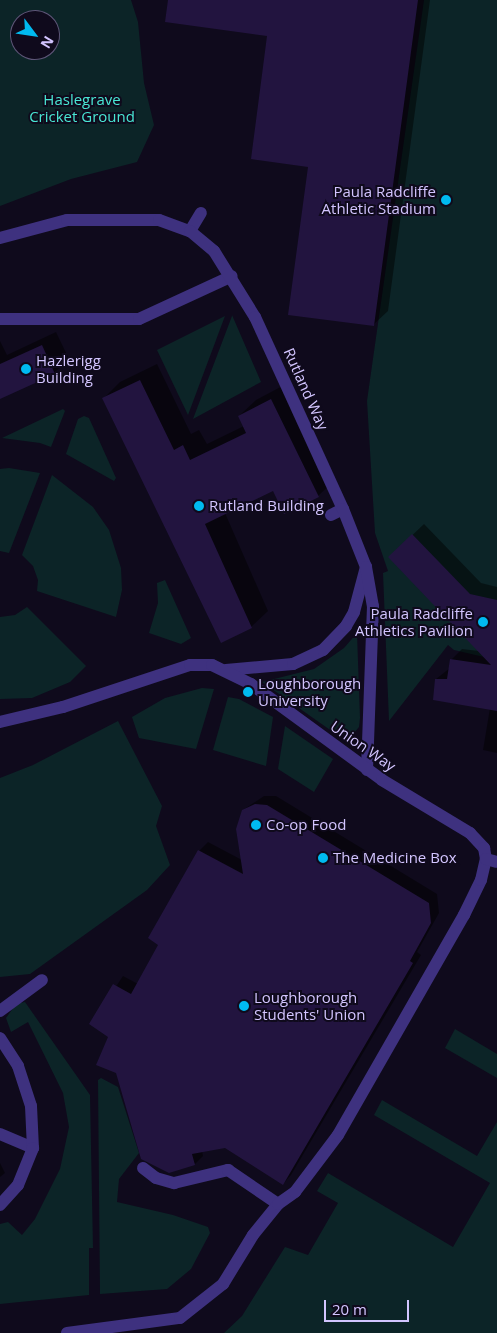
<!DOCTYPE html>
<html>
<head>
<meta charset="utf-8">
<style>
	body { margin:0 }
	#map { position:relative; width:497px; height:1333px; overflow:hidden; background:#0f0a1c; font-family:"Open Sans",sans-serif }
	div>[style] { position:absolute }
	.green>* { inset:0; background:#0c2427 }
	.shadow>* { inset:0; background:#0007 }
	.building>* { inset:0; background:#22143f }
	.lane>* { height:12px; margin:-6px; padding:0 6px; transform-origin:6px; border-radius:6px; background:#3e317f }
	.street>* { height:12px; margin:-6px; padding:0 6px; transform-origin:6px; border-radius:6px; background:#3e317f }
	.dots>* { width:14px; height:14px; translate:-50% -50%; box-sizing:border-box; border:2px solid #0f0a1c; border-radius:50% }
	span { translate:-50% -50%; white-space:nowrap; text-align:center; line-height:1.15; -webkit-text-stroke:4px #0f0a1c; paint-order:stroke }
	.park-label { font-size:15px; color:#49e7d4 }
	.poi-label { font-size:15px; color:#d3c5ff }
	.right { translate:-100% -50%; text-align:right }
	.left { translate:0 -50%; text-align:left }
	.street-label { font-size:15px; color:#d3c5ff }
	.north { position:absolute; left:10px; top:10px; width:50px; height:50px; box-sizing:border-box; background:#0f0a1c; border:1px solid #5d5577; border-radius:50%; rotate:121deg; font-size:14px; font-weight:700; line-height:20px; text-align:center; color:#d3c5ff }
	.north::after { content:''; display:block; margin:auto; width:18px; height:22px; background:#00baf0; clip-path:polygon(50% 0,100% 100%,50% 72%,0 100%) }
	.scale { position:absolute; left:324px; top:1300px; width:85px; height:22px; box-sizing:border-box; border:2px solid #d3c5ff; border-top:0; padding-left:6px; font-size:15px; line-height:18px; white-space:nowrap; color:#d3c5ff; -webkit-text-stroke:4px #0f0a1c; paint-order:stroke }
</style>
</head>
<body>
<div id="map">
	<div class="green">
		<i style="clip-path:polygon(evenodd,0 0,131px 0,138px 22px,144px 83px,154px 125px,137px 162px,71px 179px,0 206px,0 0,20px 20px,50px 20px,50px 50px,20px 50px,20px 20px)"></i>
		<i style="clip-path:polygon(424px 0,497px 0,497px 660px,454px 650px,448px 645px,389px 721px,383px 573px,388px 571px,375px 533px,367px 401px)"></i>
		<i style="clip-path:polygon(232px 315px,261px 382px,193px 419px,232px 316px)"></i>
		<i style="clip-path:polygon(225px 316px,188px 415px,157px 350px)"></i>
		<i style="clip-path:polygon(63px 409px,65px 411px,51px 447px,40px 443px,2px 438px)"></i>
		<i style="clip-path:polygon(84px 416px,89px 418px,116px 478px,114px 481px,66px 454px,78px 419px)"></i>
		<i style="clip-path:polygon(9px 468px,40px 473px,9px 553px,0 551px,0 469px)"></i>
		<i style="clip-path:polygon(52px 475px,93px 507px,109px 530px,121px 568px,122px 590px,116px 617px,37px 591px,38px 580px,33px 566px,22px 555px)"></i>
		<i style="clip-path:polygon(165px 580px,191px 638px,181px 644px,149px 633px,158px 603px,157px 583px)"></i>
		<i style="clip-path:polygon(27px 607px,86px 666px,70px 682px,32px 698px,0 699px,0 617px,15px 615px)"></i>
		<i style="clip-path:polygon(357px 633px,360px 718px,359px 727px,354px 733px,345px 735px,333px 732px,262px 682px,314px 669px,344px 648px)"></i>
		<i style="clip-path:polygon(202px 688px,214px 689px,196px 749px,139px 738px,132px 717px,165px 698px)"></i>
		<i style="clip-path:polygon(228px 697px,239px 699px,273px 717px,266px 766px,213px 750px)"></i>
		<i style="clip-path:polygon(118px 721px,162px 806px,156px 826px,170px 865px,147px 890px,30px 974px,0 977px,0 778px,33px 765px)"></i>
		<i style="clip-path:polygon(285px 726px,333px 759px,314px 792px,278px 769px)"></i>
		<i style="clip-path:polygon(25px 1002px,90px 1095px,93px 1248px,89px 1248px,89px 1295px,0 1304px,0 1224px,8px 1222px,22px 1235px,35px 1219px,60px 1169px,69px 1127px,63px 1093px,28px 1022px,11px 1032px,6px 1018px,16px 1004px)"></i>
		<i style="clip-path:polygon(455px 1029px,497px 1054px,497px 1078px,445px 1048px)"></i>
		<i style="clip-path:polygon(101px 1078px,118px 1087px,139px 1153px,119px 1179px,117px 1202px,173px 1215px,208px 1227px,210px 1233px,191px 1269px,167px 1289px,100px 1294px,98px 1080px)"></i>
		<i style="clip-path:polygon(382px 1100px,477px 1156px,497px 1122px,497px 1333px,224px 1333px,242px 1316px,285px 1247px,308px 1255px,338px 1203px,317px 1191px,328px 1173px,453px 1247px,490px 1183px,374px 1115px)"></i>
	</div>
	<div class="shadow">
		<i style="clip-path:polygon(169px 0,430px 0,388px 311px,373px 325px,269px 35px)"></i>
		<i style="clip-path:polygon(56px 332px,69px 359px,54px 373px,0 398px,0 341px,7px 355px)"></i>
		<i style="clip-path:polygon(157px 364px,191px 434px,199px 430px,207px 444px,244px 426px,239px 416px,256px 400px,288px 383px,335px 480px,318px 496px,274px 489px,225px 513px,268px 611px,251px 627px,104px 398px,120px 382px)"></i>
		<i style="clip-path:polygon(424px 524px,481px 583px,497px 587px,497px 753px,483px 750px,490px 708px,436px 679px,450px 668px,451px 660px,462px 649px,479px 651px,401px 546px)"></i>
		<i style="clip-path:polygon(264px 796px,276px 796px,437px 894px,439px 913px,417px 952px,421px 955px,291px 1175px,283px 1184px,226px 1146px,202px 1151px,203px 1156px,195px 1164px,110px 1036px,91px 1024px,123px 976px,138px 984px,160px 944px,150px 938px,199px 851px,208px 842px,242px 860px,243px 810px)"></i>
		<i style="clip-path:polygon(0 1163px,5px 1173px,0 1177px)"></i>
	</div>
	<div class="building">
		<i style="clip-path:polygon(168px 0,418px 0,374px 326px,288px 315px,308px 167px,251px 159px,267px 36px,165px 22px)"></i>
		<i style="clip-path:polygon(42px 345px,55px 374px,0 399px,0 364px)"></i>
		<i style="clip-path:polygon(140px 380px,174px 450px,183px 445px,190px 460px,246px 433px,238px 416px,271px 399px,319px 497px,284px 514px,273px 491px,205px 524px,252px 628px,221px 643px,102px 398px)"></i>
		<i style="clip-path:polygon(412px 534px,470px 594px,497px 600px,497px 711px,433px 700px,435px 679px,447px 679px,450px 659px,491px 665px,388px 557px)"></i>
		<i style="clip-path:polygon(255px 804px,267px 805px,429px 903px,431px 923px,410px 961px,413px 963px,283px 1185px,225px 1148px,192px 1154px,195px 1165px,169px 1173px,141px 1159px,116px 1073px,96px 1065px,108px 1037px,89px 1024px,113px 984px,131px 994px,158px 945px,148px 938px,198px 850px,243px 874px,236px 829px,242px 810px)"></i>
	</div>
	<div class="lane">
		<i style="left:190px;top:231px;width:21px;rotate:-59deg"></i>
		<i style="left:0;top:319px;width:139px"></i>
		<i style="left:139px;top:319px;width:102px;rotate:-24.8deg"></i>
		<i style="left:331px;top:515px;width:13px;rotate:-27deg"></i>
		<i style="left:226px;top:670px;width:67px;rotate:-5.1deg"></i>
		<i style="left:293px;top:664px;width:33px;rotate:-25deg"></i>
		<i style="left:323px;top:650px;width:33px;rotate:-46deg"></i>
		<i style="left:346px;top:626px;width:16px;rotate:-60deg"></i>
		<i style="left:354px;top:612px;width:47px;rotate:-75.1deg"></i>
		<i style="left:0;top:1011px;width:52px;rotate:-36.4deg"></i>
		<i style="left:0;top:1134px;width:36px;rotate:23deg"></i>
		<i style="left:143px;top:1168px;width:16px;rotate:38deg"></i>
		<i style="left:156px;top:1178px;width:19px;rotate:16deg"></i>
		<i style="left:174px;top:1183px;width:56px;rotate:-13.5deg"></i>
		<i style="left:228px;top:1170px;width:60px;rotate:34.2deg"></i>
		<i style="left:67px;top:1333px;width:114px;rotate:-7.6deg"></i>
		<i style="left:180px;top:1318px;width:55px;rotate:-38.3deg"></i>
		<i style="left:223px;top:1284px;width:57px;rotate:-58.5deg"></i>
		<i style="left:253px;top:1235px;width:40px;rotate:-51deg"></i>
		<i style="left:278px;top:1204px;width:21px;rotate:-35deg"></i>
		<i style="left:295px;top:1192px;width:71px;rotate:-53deg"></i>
		<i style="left:338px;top:1135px;width:254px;rotate:-60.2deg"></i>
		<i style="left:464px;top:915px;width:39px;rotate:-64deg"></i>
		<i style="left:481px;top:880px;width:22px;rotate:-77deg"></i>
	</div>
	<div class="street">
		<i style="left:0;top:238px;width:69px;rotate:-15deg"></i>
		<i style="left:67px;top:220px;width:92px"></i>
		<i style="left:159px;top:220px;width:33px;rotate:20deg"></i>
		<i style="left:190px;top:231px;width:31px;rotate:40deg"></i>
		<i style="left:214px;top:251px;width:78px;rotate:58.2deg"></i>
		<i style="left:255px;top:317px;width:211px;rotate:65.4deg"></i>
		<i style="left:343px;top:509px;width:62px;rotate:68.4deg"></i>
		<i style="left:366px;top:567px;width:40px;rotate:80deg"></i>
		<i style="left:373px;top:606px;width:164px;rotate:92.1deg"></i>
		<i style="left:0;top:722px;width:65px;rotate:-13.4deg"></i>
		<i style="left:63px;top:707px;width:134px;rotate:-18.3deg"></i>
		<i style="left:190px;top:665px;width:22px"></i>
		<i style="left:212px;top:665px;width:43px;rotate:26deg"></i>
		<i style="left:251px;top:684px;width:162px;rotate:36.2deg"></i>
		<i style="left:382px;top:780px;width:103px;rotate:31.1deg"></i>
		<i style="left:470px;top:833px;width:21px;rotate:47deg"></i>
		<i style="left:484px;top:848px;width:11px;rotate:80deg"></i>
		<i style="left:486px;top:859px;width:11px;rotate:15deg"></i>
		<i style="left:0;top:1038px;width:33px;rotate:57deg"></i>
		<i style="left:18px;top:1066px;width:42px;rotate:72deg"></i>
		<i style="left:31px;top:1106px;width:42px;rotate:87.3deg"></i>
		<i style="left:33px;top:1148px;width:40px;rotate:112deg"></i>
		<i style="left:18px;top:1185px;width:27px;rotate:132deg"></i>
	</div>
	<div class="dots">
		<i style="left:446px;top:200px;background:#00baf0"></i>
		<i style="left:26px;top:369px;background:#00baf0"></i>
		<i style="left:199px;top:506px;background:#00baf0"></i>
		<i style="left:483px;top:622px;background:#00baf0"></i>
		<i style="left:248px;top:692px;background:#00baf0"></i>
		<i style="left:256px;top:825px;background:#00baf0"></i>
		<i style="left:323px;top:858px;background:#00baf0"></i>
		<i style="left:244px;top:1006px;background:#00baf0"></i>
	</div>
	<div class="park-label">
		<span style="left:82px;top:108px">Haslegrave<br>Cricket Ground</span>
	</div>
	<div class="poi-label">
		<span class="right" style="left:436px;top:200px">Paula Radcliffe<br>Athletic Stadium</span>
		<span class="left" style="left:36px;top:369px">Hazlerigg<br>Building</span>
		<span class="left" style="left:209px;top:506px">Rutland Building</span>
		<span class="right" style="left:473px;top:622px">Paula Radcliffe<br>Athletics Pavilion</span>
		<span class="left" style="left:258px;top:692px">Loughborough<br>University</span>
		<span class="left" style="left:266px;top:825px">Co-op Food</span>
		<span class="left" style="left:333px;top:858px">The Medicine Box</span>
		<span class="left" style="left:254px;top:1006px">Loughborough<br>Students' Union</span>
	</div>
	<div class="street-label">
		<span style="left:306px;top:389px;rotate:66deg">Rutland Way</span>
		<span style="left:363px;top:746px;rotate:35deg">Union Way</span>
	</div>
	<div class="north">N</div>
	<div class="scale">20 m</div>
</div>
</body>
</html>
